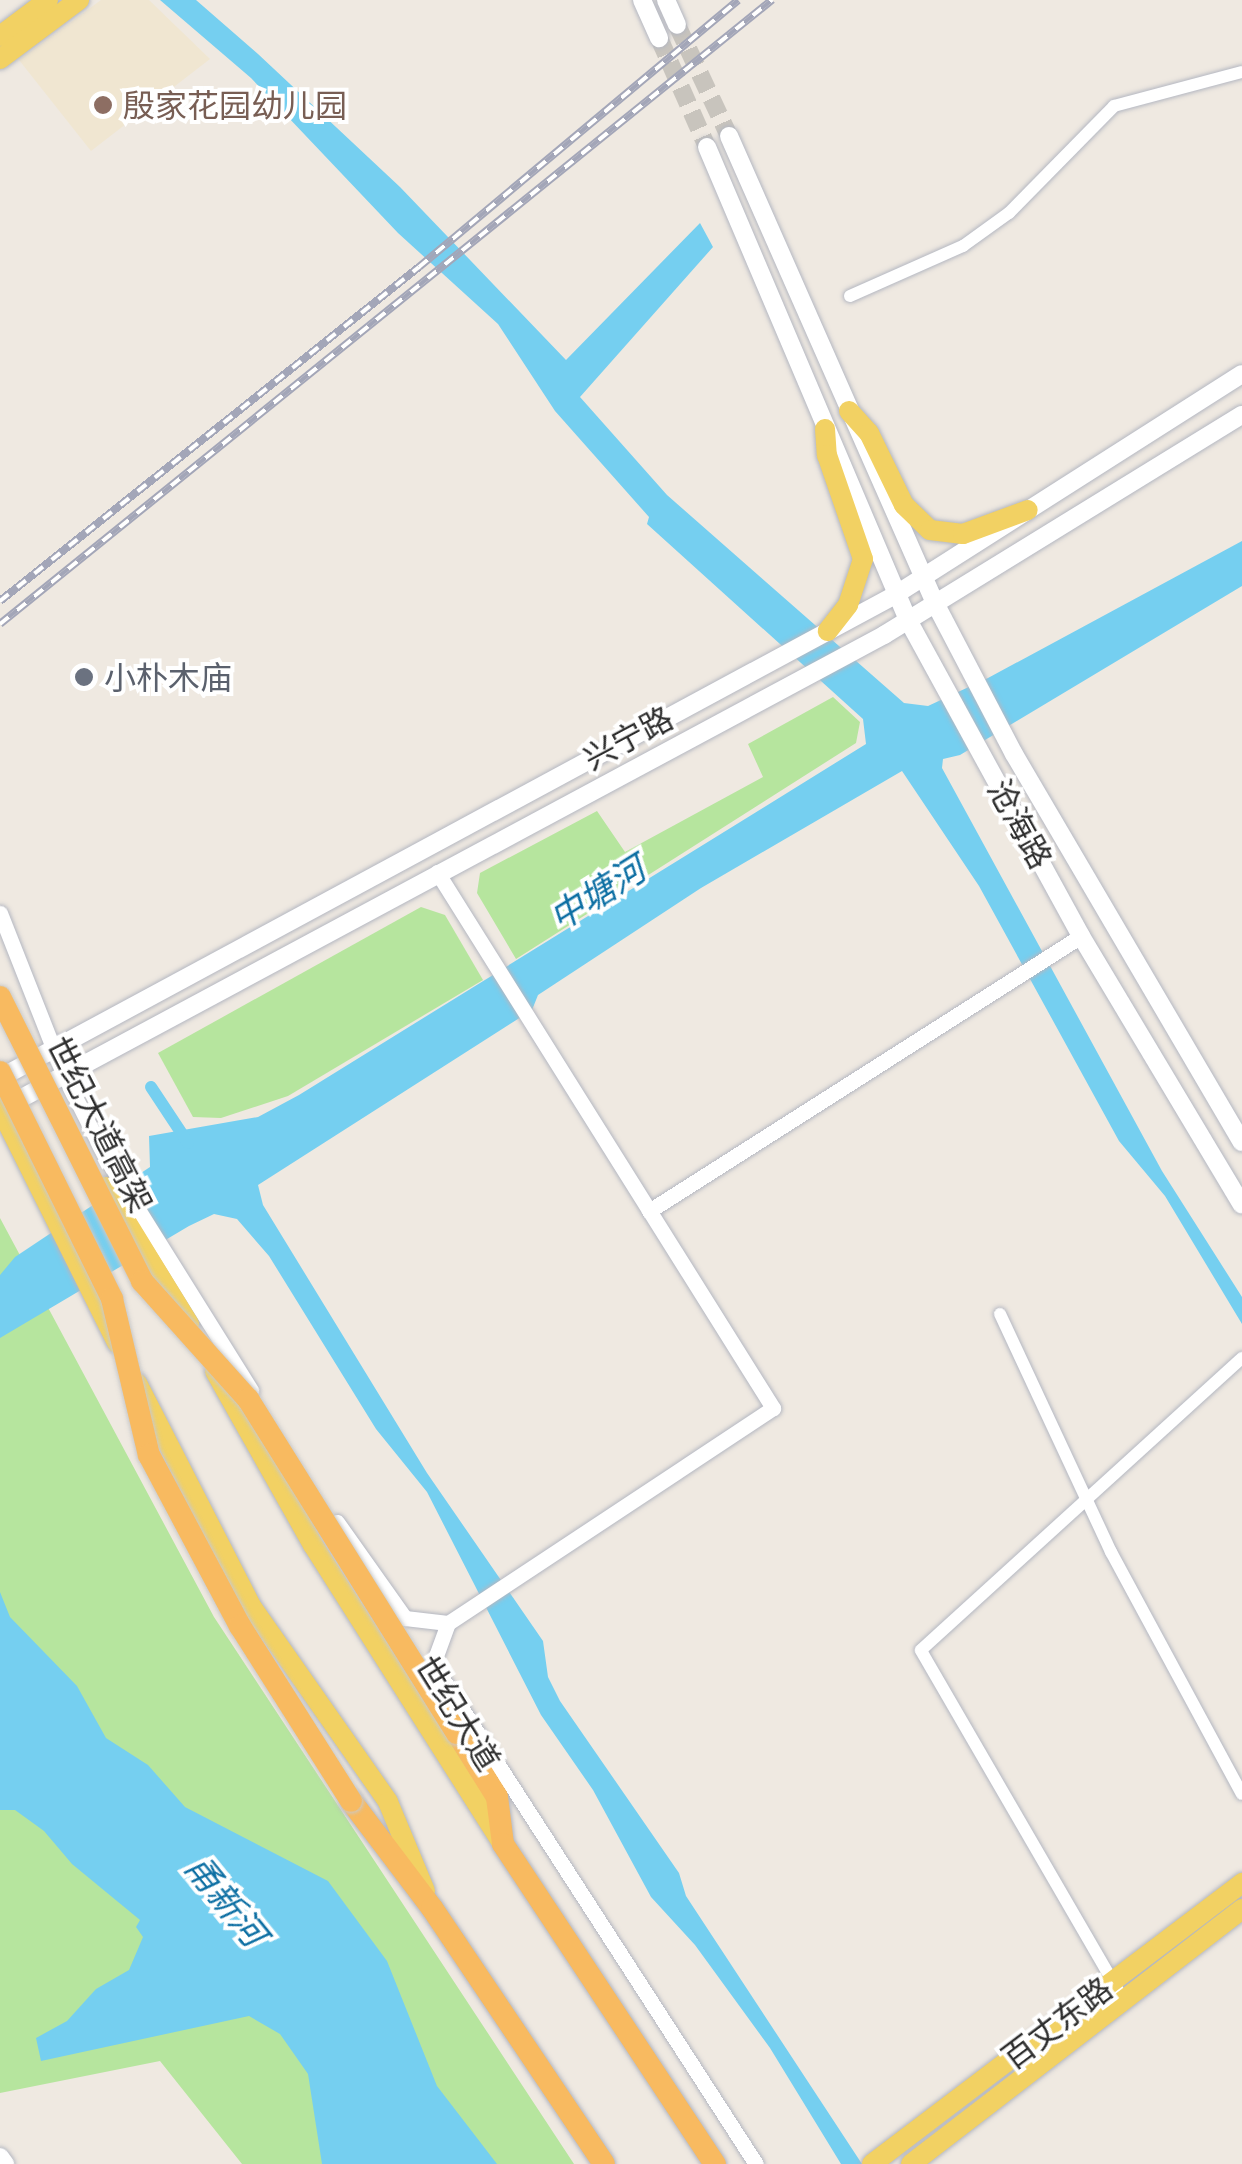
<!DOCTYPE html>
<html>
<head>
<meta charset="utf-8">
<style>
	body { margin:0 }
	#map { position:relative; width:1242px; height:2164px; overflow:hidden; background:#efe9e1; font-family:"Open Sans","Noto Sans SC",sans-serif }
	div>[style] { position:absolute }
	.education>* { inset:0; background:#f0e6d1 }
	.green>* { inset:0; background:#b6e59e }
	.water>* { inset:0; background:#75cff0 }
	.canal>* { height:12px; margin:-6px; padding:0 6px; transform-origin:6px; border-radius:6px; background:#75cff0 }
	.secondary-tunnel>* { height:18px; margin-top:-9px; transform-origin:0; background:repeating-linear-gradient(90deg,#c8c4bd 0 18px,transparent 0 27px) }
	.roads { filter:drop-shadow(0 0 2px #b4b7c1) drop-shadow(0 0 2px #b4b7c1) }
	.minor>* { height:12px; margin:-6px; padding:0 6px; transform-origin:6px; border-radius:6px; background:#fff }
	.tertiary>* { height:15px; margin:-7.5px; padding:0 7.5px; transform-origin:7.5px; border-radius:7.5px; background:#fff }
	.secondary>* { height:18px; margin:-9px; padding:0 9px; transform-origin:9px; border-radius:9px; background:#fff }
	.primary>* { height:20px; margin:-10px; padding:0 10px; transform-origin:10px; border-radius:10px; background:#f2d163 }
	.trunk>* { height:22px; margin:-11px; padding:0 11px; transform-origin:11px; border-radius:11px; background:#f8ba60 }
	.rail>* { height:8px; margin-top:-4px; transform-origin:0; background:repeating-linear-gradient(90deg,#fff 0 11px,#a3a6b8 0 22px); box-sizing:border-box; border-block:2px solid #a3a6b8 }
	.bridges { filter:drop-shadow(0 0 2px #c9c9c9) drop-shadow(0 0 2px #c9c9c9) }
	.trunk-bridge>* { height:22px; margin:-11px; padding:0 11px; transform-origin:11px; border-radius:11px; background:#f8ba60 }
	.dots>* { width:28px; height:28px; translate:-50% -50%; box-sizing:border-box; border:5px solid #fff; border-radius:50% }
	span { translate:-50% -50%; white-space:nowrap; text-align:center; line-height:1.15; -webkit-text-stroke:8px #fff; paint-order:stroke }
	.education-label { font-size:32px; color:#785e54 }
	.left { translate:0 -50%; text-align:left }
	.worship-label { font-size:32px; color:#5b616d }
	.street-label { font-size:32px; color:#2e2e2e }
	.water-label { font-size:35px; color:#0d6fa3; font-style:italic }
</style>
</head>
<body>
<div id="map">
	<div class="education">
		<i style="clip-path:polygon(101px 0,149px 0,210px 59px,91px 151px,19px 60px)"></i>
	</div>
	<div class="green">
		<i style="clip-path:polygon(833px 697px,860px 722px,856px 743px,516px 959px,477px 893px,480px 873px,597px 811px,625px 852px,763px 777px,748px 744px)"></i>
		<i style="clip-path:polygon(421px 907px,445px 915px,483px 980px,288px 1096px,221px 1118px,193px 1117px,158px 1053px)"></i>
		<i style="clip-path:polygon(0 1218px,214px 1617px,574px 2164px,242px 2164px,160px 2061px,0 2093px)"></i>
	</div>
	<div class="water">
		<i style="clip-path:polygon(160px 0,196px 0,258px 54px,400px 187px,566px 360px,700px 223px,713px 247px,580px 397px,667px 495px,904px 703px,928px 706px,988px 678px,1242px 541px,1242px 586px,960px 755px,943px 759px,942px 768px,1162px 1171px,1242px 1297px,1242px 1324px,1165px 1196px,1119px 1141px,979px 886px,902px 771px,701px 888px,538px 995px,532px 1010px,258px 1185px,263px 1205px,427px 1473px,543px 1641px,548px 1677px,560px 1701px,679px 1873px,686px 1896px,862px 2164px,841px 2164px,770px 2048px,695px 1945px,651px 1897px,593px 1790px,541px 1715px,427px 1492px,376px 1429px,269px 1256px,237px 1219px,214px 1214px,189px 1226px,0 1338px,0 1275px,15px 1257px,150px 1167px,149px 1136px,258px 1117px,299px 1095px,866px 744px,863px 719px,647px 524px,649px 517px,555px 411px,498px 324px,398px 233px,251px 78px)"></i>
		<i style="clip-path:polygon(0 1592px,10px 1617px,77px 1686px,106px 1738px,148px 1765px,185px 1807px,328px 1881px,387px 1961px,437px 2086px,497px 2164px,322px 2164px,308px 2074px,280px 2034px,249px 2016px,41px 2061px,36px 2038px,67px 2021px,96px 1989px,129px 1970px,143px 1937px,136px 1927px,140px 1920px,72px 1864px,44px 1831px,15px 1810px,0 1810px)"></i>
	</div>
	<div class="canal">
		<i style="left:151px;top:1087px;width:67px;rotate:56.5deg"></i>
	</div>
	<div class="secondary-tunnel">
		<i style="left:677px;top:25px;width:123px;rotate:64.9deg"></i>
		<i style="left:659px;top:38px;width:119px;rotate:66.2deg"></i>
	</div>
	<div class="roads">
		<div class="minor">
			<i style="left:850px;top:296px;width:124px;rotate:-23.9deg"></i>
			<i style="left:963px;top:246px;width:57px;rotate:-35.7deg"></i>
			<i style="left:1009px;top:213px;width:150px;rotate:-45.5deg"></i>
			<i style="left:1114px;top:106px;width:132px;rotate:-14.9deg"></i>
			<i style="left:1000px;top:1314px;width:263px;rotate:65deg"></i>
			<i style="left:1111px;top:1552px;width:275px;rotate:61.6deg"></i>
			<i style="left:1123px;top:1999px;width:403px;rotate:-120.1deg"></i>
			<i style="left:921px;top:1650px;width:434px;rotate:-42.3deg"></i>
		</div>
		<div class="tertiary">
			<i style="left:437px;top:872px;width:633px;rotate:57.92deg"></i>
			<i style="left:773px;top:1408px;width:390px;rotate:146.5deg"></i>
			<i style="left:448px;top:1623px;width:44px;rotate:110.1deg"></i>
			<i style="left:433px;top:1664px;width:595px;rotate:57.14deg"></i>
			<i style="left:0;top:913px;width:172px;rotate:68.5deg"></i>
			<i style="left:63px;top:1073px;width:95px;rotate:63.2deg"></i>
			<i style="left:106px;top:1158px;width:274px;rotate:58deg"></i>
			<i style="left:649px;top:1211px;width:512px;rotate:-32.48deg"></i>
			<i style="left:337px;top:1522px;width:118px;rotate:54.7deg"></i>
			<i style="left:405px;top:1618px;width:43px;rotate:6.6deg"></i>
		</div>
		<div class="secondary">
			<i style="left:642px;top:0;width:42px;rotate:65.9deg"></i>
			<i style="left:666px;top:0;width:27px;rotate:66deg"></i>
			<i style="left:729px;top:136px;width:510px;rotate:66.2deg"></i>
			<i style="left:935px;top:603px;width:170px;rotate:62.4deg"></i>
			<i style="left:1014px;top:754px;width:450px;rotate:59.6deg"></i>
			<i style="left:707px;top:147px;width:514px;rotate:66.98deg"></i>
			<i style="left:908px;top:620px;width:360px;rotate:61.3deg"></i>
			<i style="left:1081px;top:936px;width:313px;rotate:59.1deg"></i>
			<i style="left:0;top:1078px;width:1017px;rotate:-28.35deg"></i>
			<i style="left:895px;top:595px;width:411px;rotate:-32.5deg"></i>
			<i style="left:5px;top:1107px;width:998px;rotate:-28.23deg"></i>
			<i style="left:884px;top:635px;width:420px;rotate:-31.6deg"></i>
			<i style="left:0;top:2157px;width:9px;rotate:54deg"></i>
		</div>
		<div class="primary">
			<i style="left:0;top:36px;width:60px;rotate:-36.9deg"></i>
			<i style="left:0;top:59px;width:99px;rotate:-36.8deg"></i>
			<i style="left:849px;top:411px;width:30px;rotate:48deg"></i>
			<i style="left:869px;top:433px;width:80px;rotate:64.1deg"></i>
			<i style="left:904px;top:505px;width:36px;rotate:44deg"></i>
			<i style="left:930px;top:530px;width:33px;rotate:7deg"></i>
			<i style="left:963px;top:534px;width:69px;rotate:-20.3deg"></i>
			<i style="left:825px;top:429px;width:26px;rotate:86deg"></i>
			<i style="left:827px;top:455px;width:110px;rotate:70.9deg"></i>
			<i style="left:863px;top:559px;width:48px;rotate:108.1deg"></i>
			<i style="left:848px;top:605px;width:33px;rotate:128deg"></i>
			<i style="left:0;top:1108px;width:263px;rotate:63.5deg"></i>
			<i style="left:105px;top:1187px;width:161px;rotate:58.5deg"></i>
			<i style="left:215px;top:1371px;width:200px;rotate:60.6deg"></i>
			<i style="left:313px;top:1545px;width:354px;rotate:57.6deg"></i>
			<i style="left:137px;top:1383px;width:250px;rotate:62.9deg"></i>
			<i style="left:251px;top:1606px;width:239px;rotate:55deg"></i>
			<i style="left:388px;top:1802px;width:96px;rotate:67.4deg"></i>
			<i style="left:872px;top:2164px;width:465px;rotate:-37.2deg"></i>
			<i style="left:911px;top:2164px;width:418px;rotate:-37.6deg"></i>
		</div>
		<div class="trunk">
			<i style="left:457px;top:1733px;width:75px;rotate:58deg"></i>
			<i style="left:497px;top:1797px;width:47px;rotate:82.7deg"></i>
			<i style="left:503px;top:1844px;width:384px;rotate:56.5deg"></i>
			<i style="left:351px;top:1801px;width:134px;rotate:52.9deg"></i>
			<i style="left:432px;top:1908px;width:308px;rotate:56.1deg"></i>
		</div>
	</div>
	<div class="rail">
		<i style="left:0;top:601px;width:536px;rotate:-38.56deg"></i>
		<i style="left:419px;top:267px;width:416px;rotate:-39.9deg"></i>
		<i style="left:0;top:624px;width:993px;rotate:-38.95deg"></i>
	</div>
	<div class="bridges">
		<div class="trunk-bridge">
			<i style="left:0;top:997px;width:318px;rotate:63.4deg"></i>
			<i style="left:142px;top:1281px;width:159px;rotate:48.1deg"></i>
			<i style="left:248px;top:1399px;width:394px;rotate:58deg"></i>
			<i style="left:0;top:1072px;width:253px;rotate:63.7deg"></i>
			<i style="left:112px;top:1299px;width:160px;rotate:76.7deg"></i>
			<i style="left:149px;top:1455px;width:194px;rotate:62deg"></i>
			<i style="left:240px;top:1626px;width:207px;rotate:57.6deg"></i>
		</div>
	</div>
	<div class="dots">
		<i style="left:103px;top:105px;background:#8d6e63"></i>
		<i style="left:84px;top:677px;background:#6b7280"></i>
	</div>
	<div class="education-label">
		<span class="left" style="left:123px;top:105px">殷家花园幼儿园</span>
	</div>
	<div class="worship-label">
		<span class="left" style="left:104px;top:677px">小朴木庙</span>
	</div>
	<div class="street-label">
		<span style="left:628px;top:738px;rotate:-28deg">兴宁路</span>
		<span style="left:1020px;top:824px;rotate:61deg">沧海路</span>
		<span style="left:100px;top:1124px;rotate:63deg">世纪大道高架</span>
		<span style="left:458px;top:1713px;rotate:58deg">世纪大道</span>
		<span style="left:1057px;top:2023px;rotate:-37deg">百丈东路</span>
	</div>
	<div class="water-label">
		<span style="left:597px;top:893px;rotate:-32deg">中塘河</span>
		<span style="left:226px;top:1900px;rotate:51deg">甬新河</span>
	</div>
</div>
</body>
</html>
